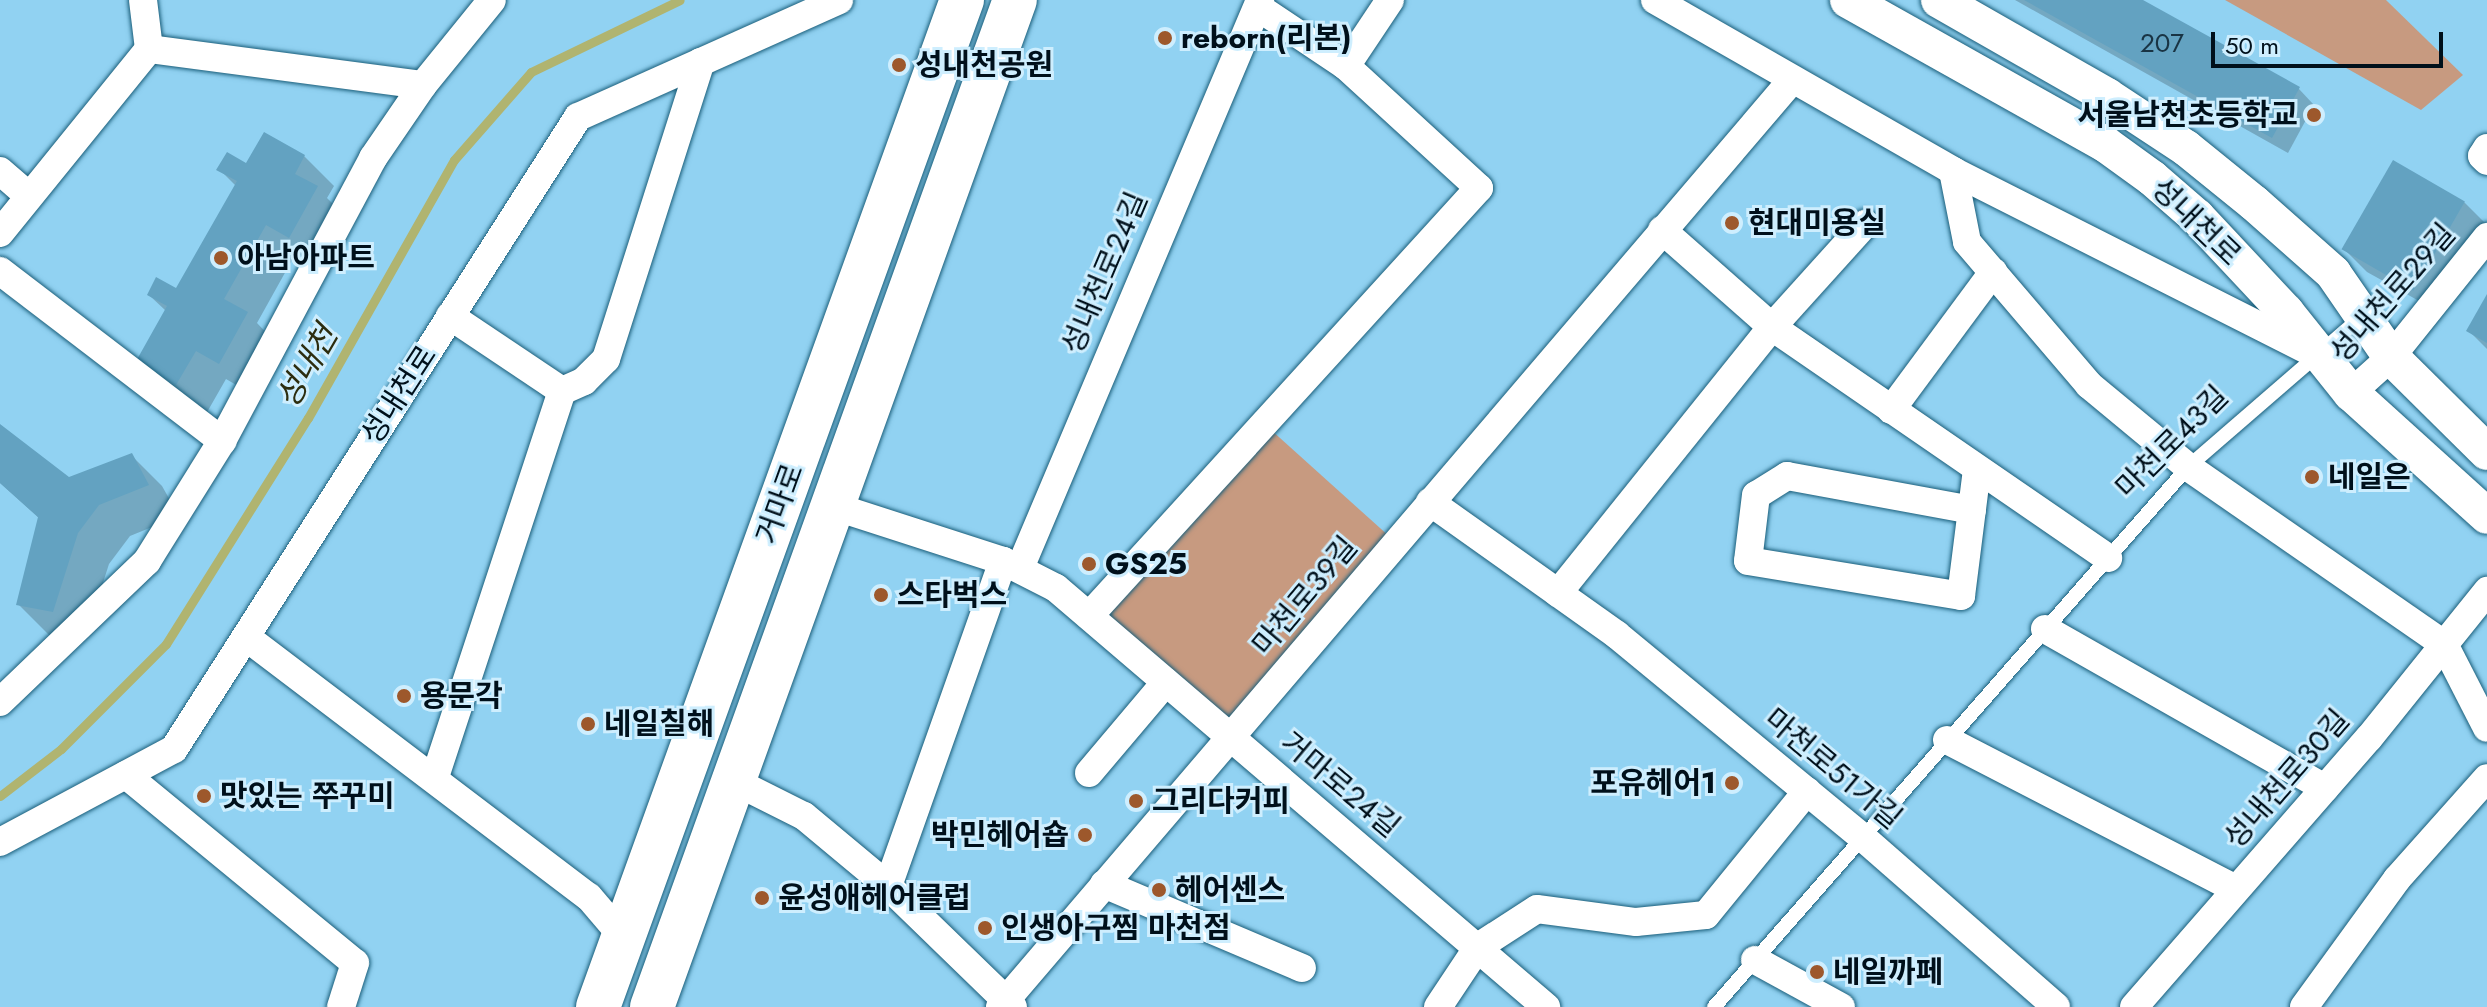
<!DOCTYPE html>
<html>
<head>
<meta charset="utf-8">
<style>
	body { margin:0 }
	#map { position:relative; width:2487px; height:1007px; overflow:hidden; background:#91d2f2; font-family:Jost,"Noto Sans KR",sans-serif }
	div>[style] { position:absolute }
	.green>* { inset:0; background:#c79a80; transform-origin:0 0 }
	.shadow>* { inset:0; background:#0003 }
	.stream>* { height:9px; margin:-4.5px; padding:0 4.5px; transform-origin:4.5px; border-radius:4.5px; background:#b0b470 }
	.building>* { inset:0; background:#63a2c1; transform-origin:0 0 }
	.roads { filter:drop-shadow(0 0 2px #1a5e7a) drop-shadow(0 0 2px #1a5e7a) }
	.service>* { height:14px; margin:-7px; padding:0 7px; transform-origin:7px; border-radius:7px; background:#fff }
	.minor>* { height:28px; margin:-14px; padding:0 14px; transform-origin:14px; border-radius:14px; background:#fff }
	.tertiary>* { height:36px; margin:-18px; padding:0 18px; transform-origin:18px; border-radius:18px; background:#fff }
	.primary>* { height:44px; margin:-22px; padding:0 22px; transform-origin:22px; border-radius:22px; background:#fff }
	.dots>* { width:22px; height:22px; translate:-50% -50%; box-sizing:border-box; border:4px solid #ceeefe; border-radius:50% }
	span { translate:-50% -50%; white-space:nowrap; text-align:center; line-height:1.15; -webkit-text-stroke:6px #ceeefe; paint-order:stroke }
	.number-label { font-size:26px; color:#193444 }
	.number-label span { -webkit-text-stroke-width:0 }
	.poi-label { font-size:30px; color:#00101b; font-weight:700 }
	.left { translate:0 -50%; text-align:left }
	.right { translate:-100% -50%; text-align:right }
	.street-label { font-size:30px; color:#00101b }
	.water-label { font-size:32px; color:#2c2d0f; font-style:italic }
	.scale { position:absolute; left:2211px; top:32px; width:232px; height:36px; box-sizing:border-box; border:4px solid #00101b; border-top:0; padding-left:10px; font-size:24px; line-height:28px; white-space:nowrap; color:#00101b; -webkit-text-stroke:6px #ceeefe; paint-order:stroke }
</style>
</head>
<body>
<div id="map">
	<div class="green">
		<i style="clip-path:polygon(2225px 0,2386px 0,2463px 75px,2421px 110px)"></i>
		<i style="left:1270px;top:429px;width:163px;height:247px;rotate:42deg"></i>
	</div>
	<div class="shadow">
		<i style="clip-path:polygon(2015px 0,2139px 0,2299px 89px,2314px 105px,2288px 153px)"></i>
		<i style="clip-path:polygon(304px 156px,334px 186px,327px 198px,347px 218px,320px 266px,296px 253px,257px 323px,277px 344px,250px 393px,226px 379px,206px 414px,137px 362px,166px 311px,149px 295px,177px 291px,236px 186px,219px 169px)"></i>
		<i style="clip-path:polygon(2394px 163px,2464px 202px,2486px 224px,2437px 311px,2367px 272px,2345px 250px)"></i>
		<i style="clip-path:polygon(2487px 298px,2487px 349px,2468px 330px)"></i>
		<i style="clip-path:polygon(0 426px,68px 479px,131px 455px,162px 486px,179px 516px,130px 536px,109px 564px,84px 642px,49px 635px,18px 604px,40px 519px,0 483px)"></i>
	</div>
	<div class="stream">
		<i style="left:0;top:796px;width:77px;rotate:-37.6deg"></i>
		<i style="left:61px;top:749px;width:148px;rotate:-45deg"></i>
		<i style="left:166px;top:644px;width:267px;rotate:-57.9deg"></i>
		<i style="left:308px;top:418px;width:296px;rotate:-60.5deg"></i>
		<i style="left:454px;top:160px;width:117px;rotate:-48.8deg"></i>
		<i style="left:531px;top:72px;width:165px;rotate:-25.8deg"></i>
	</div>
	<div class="building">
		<i style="clip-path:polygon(2024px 0,2143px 0,2300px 87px,2272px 138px)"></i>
		<i style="clip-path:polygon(264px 132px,305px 155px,295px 174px,318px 186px,289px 238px,266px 225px,224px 299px,248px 312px,219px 364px,196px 351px,176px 385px,135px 363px,167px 306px,147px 295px,156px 277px,176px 288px,237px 181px,216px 170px,227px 152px,246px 163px)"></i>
		<i style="left:2393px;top:160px;width:83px;height:103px;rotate:30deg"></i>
		<i style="clip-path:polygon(2487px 294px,2487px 343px,2466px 331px)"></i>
		<i style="clip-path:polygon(0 424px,69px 477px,132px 453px,149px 485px,99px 505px,78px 533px,53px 612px,16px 605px,38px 517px,0 483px)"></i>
	</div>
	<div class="roads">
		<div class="service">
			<i style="left:1714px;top:1007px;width:719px;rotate:-48.72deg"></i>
			<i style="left:2188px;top:467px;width:229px;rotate:-40.9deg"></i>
		</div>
		<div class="minor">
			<i style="left:1655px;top:0;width:344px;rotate:29.8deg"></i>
			<i style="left:1953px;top:171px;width:404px;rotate:26.8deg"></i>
			<i style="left:149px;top:49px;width:276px;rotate:7.5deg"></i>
			<i style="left:1346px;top:66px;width:79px;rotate:-56.3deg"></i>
			<i style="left:2487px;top:148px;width:9px;rotate:122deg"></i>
			<i style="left:2482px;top:156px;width:7px;rotate:45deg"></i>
			<i style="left:0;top:171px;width:38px;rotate:41deg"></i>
			<i style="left:1953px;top:171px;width:72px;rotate:78.8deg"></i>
			<i style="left:1967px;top:242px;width:188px;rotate:49.5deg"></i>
			<i style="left:2089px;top:385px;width:129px;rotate:39.6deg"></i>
			<i style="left:2188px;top:467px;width:311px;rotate:34.7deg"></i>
			<i style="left:2444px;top:644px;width:94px;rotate:62.9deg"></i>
			<i style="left:1662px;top:230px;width:147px;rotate:41.4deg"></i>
			<i style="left:1772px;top:327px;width:408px;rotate:34.5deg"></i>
			<i style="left:0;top:233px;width:237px;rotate:-51deg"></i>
			<i style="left:149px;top:49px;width:49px;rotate:-97deg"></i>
			<i style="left:0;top:271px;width:280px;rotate:37.4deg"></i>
			<i style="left:450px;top:316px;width:135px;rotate:33.8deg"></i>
			<i style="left:2351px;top:393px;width:54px;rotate:-42deg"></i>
			<i style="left:2391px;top:357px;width:154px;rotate:-51.3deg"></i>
			<i style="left:1891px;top:410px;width:172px;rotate:-53.5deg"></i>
			<i style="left:1430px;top:502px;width:229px;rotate:35.4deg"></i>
			<i style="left:1617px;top:635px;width:316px;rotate:39.5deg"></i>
			<i style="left:1861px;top:836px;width:259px;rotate:41.2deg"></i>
			<i style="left:833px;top:506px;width:179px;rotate:17.9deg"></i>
			<i style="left:1003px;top:561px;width:59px;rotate:27deg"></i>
			<i style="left:1056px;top:588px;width:645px;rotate:40.53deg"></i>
			<i style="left:1972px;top:510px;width:188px;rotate:-169.6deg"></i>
			<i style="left:1787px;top:476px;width:36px;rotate:148deg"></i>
			<i style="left:1756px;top:495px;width:66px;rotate:96.9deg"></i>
			<i style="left:1748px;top:561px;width:216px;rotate:9.3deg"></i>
			<i style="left:1961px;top:596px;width:128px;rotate:-82.8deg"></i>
			<i style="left:1020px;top:568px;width:617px;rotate:-67.09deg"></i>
			<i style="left:1558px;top:593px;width:341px;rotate:-51.2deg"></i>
			<i style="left:1772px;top:327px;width:139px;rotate:-47.9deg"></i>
			<i style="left:1089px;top:616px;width:579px;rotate:-47.66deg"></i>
			<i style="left:1479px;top:188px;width:180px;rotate:-137.5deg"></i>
			<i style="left:1346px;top:66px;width:106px;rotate:-146.2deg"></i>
			<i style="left:2045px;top:629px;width:322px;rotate:29.6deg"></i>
			<i style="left:246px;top:637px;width:430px;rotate:37.2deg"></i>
			<i style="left:589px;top:897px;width:52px;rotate:49.6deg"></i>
			<i style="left:0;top:702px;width:204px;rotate:-43.8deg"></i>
			<i style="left:147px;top:561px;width:142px;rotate:-58deg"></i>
			<i style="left:222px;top:441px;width:321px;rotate:-61.9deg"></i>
			<i style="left:373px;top:158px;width:88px;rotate:-55.6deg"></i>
			<i style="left:423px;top:85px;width:109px;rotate:-50.9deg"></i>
			<i style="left:1947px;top:740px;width:325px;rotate:27.3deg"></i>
			<i style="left:1089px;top:773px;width:119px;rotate:-49.8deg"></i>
			<i style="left:126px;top:775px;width:296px;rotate:39.4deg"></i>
			<i style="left:355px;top:963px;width:46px;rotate:107.7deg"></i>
			<i style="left:435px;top:777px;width:406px;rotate:-71.8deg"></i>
			<i style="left:562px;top:391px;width:24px;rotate:-24deg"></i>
			<i style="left:584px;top:381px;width:31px;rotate:-45deg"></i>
			<i style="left:606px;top:359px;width:312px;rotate:-72.3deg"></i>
			<i style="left:734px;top:781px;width:78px;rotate:26.6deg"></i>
			<i style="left:804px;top:816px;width:109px;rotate:39.8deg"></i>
			<i style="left:888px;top:886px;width:174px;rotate:44.1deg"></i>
			<i style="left:0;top:842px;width:197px;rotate:-28.1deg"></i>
			<i style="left:174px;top:749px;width:750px;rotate:-57.41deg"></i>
			<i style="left:578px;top:117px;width:286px;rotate:-24.1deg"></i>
			<i style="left:1104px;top:884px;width:215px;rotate:23deg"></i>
			<i style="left:888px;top:886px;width:345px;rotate:-70.5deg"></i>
			<i style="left:1755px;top:960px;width:98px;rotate:28.7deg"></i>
			<i style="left:1000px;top:1007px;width:1219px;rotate:-49.49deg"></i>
			<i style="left:1438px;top:1007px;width:72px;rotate:-56.3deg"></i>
			<i style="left:1478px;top:947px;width:70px;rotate:-32.8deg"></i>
			<i style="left:1537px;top:909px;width:100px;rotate:7.5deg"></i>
			<i style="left:1636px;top:922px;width:70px;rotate:-5.7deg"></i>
			<i style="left:1706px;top:915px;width:160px;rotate:-50.8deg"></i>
			<i style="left:2134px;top:1007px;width:357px;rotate:-48.9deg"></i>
			<i style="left:2369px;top:738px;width:189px;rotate:-51.2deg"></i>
			<i style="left:2304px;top:1007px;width:158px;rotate:-54deg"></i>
			<i style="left:2397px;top:879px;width:135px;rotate:-48.3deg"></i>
		</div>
		<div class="tertiary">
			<i style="left:1848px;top:0;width:295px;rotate:29.3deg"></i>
			<i style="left:2105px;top:144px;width:58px;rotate:35.9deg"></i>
			<i style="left:2152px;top:178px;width:60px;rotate:40.9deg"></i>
			<i style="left:2197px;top:217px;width:130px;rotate:46.9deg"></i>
			<i style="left:2286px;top:312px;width:104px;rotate:51.3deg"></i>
			<i style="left:2351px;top:393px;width:183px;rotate:42.1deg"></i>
			<i style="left:1939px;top:0;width:193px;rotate:29.7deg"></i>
			<i style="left:2107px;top:96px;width:95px;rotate:33.4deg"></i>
			<i style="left:2186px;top:148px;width:87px;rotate:39deg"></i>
			<i style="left:2254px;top:203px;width:106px;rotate:41.5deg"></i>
			<i style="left:2333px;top:273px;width:102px;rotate:55.4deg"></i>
			<i style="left:2391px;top:357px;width:135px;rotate:44.7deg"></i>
		</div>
		<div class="primary">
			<i style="left:598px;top:1007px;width:1071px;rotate:-70.13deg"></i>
			<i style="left:652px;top:1007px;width:1070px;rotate:-70.18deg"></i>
		</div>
	</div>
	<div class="dots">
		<i style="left:1165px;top:38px;background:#9d582c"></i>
		<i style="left:899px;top:65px;background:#9d582c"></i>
		<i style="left:2314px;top:115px;background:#9d582c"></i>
		<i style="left:1732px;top:223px;background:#9d582c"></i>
		<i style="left:221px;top:258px;background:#9d582c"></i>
		<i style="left:2312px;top:477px;background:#9d582c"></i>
		<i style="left:1089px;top:564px;background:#9d582c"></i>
		<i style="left:881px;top:595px;background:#9d582c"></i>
		<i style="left:404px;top:696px;background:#9d582c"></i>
		<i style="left:588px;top:724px;background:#9d582c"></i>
		<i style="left:1732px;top:783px;background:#9d582c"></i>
		<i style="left:204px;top:796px;background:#9d582c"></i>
		<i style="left:1136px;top:801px;background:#9d582c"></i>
		<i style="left:1085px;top:835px;background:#9d582c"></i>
		<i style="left:1159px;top:890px;background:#9d582c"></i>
		<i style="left:762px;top:898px;background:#9d582c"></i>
		<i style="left:985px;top:928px;background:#9d582c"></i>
		<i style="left:1817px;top:972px;background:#9d582c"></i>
	</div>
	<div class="number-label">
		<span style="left:2162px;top:44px">207</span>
	</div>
	<div class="poi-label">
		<span class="left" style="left:1181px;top:38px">reborn(리본)</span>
		<span class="left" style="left:915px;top:65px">성내천공원</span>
		<span class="right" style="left:2298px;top:115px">서울남천초등학교</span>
		<span class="left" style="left:1748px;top:223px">현대미용실</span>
		<span class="left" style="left:237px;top:258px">아남아파트</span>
		<span class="left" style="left:2328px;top:477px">네일은</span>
		<span class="left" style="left:1105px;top:564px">GS25</span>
		<span class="left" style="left:897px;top:595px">스타벅스</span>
		<span class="left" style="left:420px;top:696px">용문각</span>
		<span class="left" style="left:604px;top:724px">네일칠해</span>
		<span class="right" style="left:1716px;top:783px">포유헤어1</span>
		<span class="left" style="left:220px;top:796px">맛있는 쭈꾸미</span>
		<span class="left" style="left:1152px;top:801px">그리다커피</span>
		<span class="right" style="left:1069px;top:835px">박민헤어숍</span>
		<span class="left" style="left:1175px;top:890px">헤어센스</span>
		<span class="left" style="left:778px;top:898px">윤성애헤어클럽</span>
		<span class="left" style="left:1001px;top:928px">인생아구찜 마천점</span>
		<span class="left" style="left:1833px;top:972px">네일까페</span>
	</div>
	<div class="street-label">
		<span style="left:2196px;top:222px;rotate:44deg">성내천로</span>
		<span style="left:1105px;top:273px;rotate:-67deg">성내천로24길</span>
		<span style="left:2393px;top:293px;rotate:-49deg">성내천로29길</span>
		<span style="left:399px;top:395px;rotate:-57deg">성내천로</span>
		<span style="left:2172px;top:442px;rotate:-45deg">마천로43길</span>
		<span style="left:780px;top:504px;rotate:-70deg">거마로</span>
		<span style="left:1305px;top:596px;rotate:-50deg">마천로39길</span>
		<span style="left:1833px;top:769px;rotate:40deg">마천로51가길</span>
		<span style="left:2287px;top:779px;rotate:-49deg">성내천로30길</span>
		<span style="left:1340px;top:785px;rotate:40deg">거마로24길</span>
	</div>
	<div class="water-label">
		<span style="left:307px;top:367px;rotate:-60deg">성내천</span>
	</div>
	<div class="scale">50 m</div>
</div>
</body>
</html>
